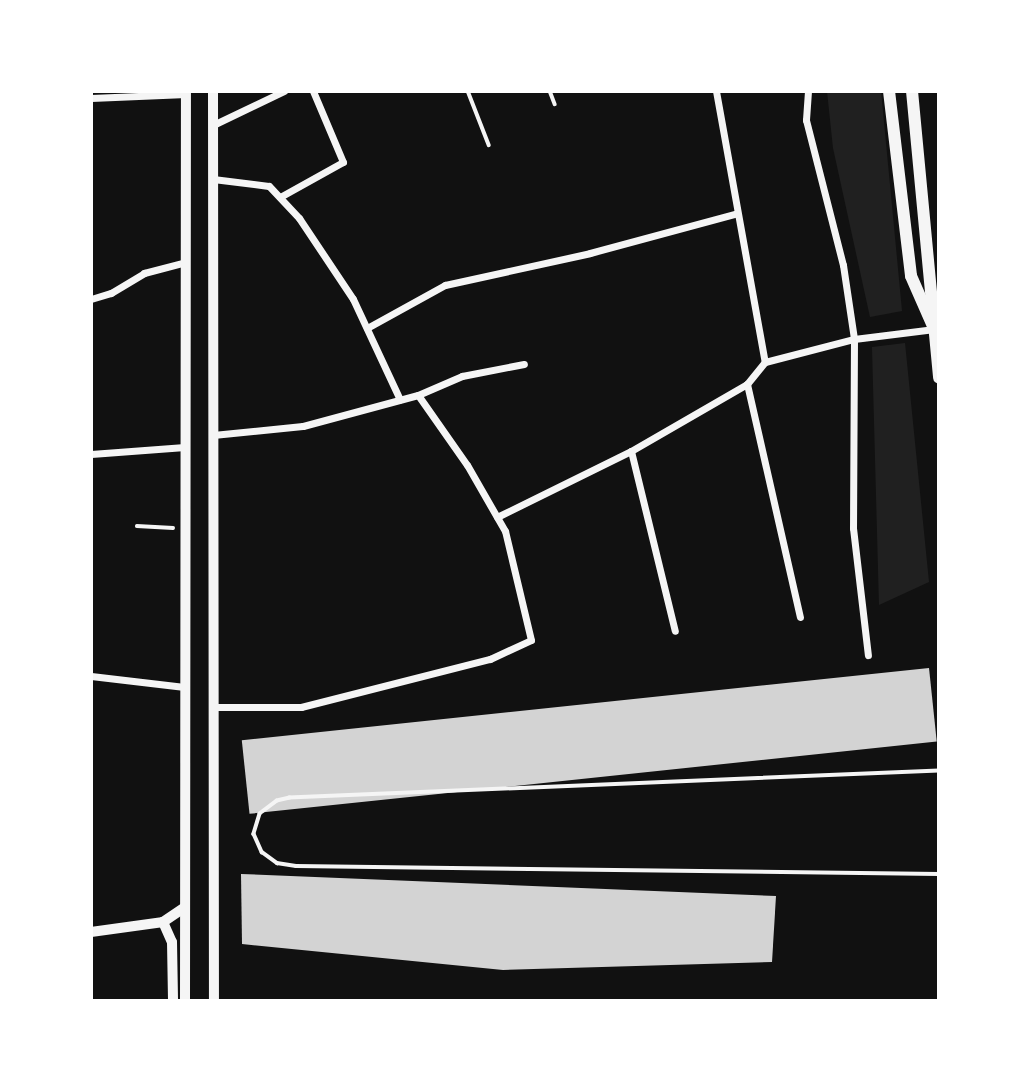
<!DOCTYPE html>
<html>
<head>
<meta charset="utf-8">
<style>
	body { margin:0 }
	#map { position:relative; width:1030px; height:1092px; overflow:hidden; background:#111; font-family:Manrope,sans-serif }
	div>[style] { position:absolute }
	.green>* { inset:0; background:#202020 }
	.building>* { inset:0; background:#d3d3d3; transform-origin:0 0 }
	.path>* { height:3.5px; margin:-1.75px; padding:0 1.75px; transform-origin:1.75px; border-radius:1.75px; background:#f5f5f5 }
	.service>* { height:3.5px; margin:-1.75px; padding:0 1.75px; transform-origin:1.75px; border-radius:1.75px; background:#f5f5f5 }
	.minor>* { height:7px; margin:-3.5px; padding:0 3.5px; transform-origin:3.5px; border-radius:3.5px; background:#f5f5f5 }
	.secondary>* { height:10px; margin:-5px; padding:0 5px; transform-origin:5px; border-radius:5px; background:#f5f5f5 }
	.primary>* { height:12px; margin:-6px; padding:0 6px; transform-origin:6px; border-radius:6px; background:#f5f5f5 }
	.trunk>* { height:12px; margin:-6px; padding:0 6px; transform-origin:6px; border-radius:6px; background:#f5f5f5 }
	span { translate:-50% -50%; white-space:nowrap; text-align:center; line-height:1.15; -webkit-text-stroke:5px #fff; paint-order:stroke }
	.frame { position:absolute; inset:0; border:93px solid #fff; pointer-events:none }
</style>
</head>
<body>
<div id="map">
	<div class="green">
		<i style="clip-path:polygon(827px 91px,881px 91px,902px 311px,870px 317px,833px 148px)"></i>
		<i style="clip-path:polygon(905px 343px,929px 582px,879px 605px,872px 347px)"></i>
	</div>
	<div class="building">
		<i style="left:929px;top:668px;width:74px;height:691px;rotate:84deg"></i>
		<i style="clip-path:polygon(241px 874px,776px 896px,772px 962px,503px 970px,242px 944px)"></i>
	</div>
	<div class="path">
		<i style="left:137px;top:526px;width:36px;rotate:3deg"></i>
	</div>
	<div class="service">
		<i style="left:468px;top:91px;width:58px;rotate:68.7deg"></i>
		<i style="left:550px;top:91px;width:14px;rotate:69deg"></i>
		<i style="left:939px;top:771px;width:650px;rotate:177.62deg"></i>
		<i style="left:290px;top:798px;width:13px;rotate:167deg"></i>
		<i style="left:277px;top:801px;width:21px;rotate:143deg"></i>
		<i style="left:260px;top:814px;width:21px;rotate:107deg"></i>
		<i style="left:254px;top:834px;width:20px;rotate:66deg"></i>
		<i style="left:262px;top:852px;width:19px;rotate:36deg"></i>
		<i style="left:277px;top:863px;width:19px;rotate:9deg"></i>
		<i style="left:296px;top:866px;width:643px;rotate:0.71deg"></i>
	</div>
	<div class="minor">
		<i style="left:716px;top:91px;width:275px;rotate:79.8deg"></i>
		<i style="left:808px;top:91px;width:29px;rotate:94deg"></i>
		<i style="left:806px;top:120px;width:150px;rotate:75.7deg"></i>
		<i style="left:843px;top:265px;width:75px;rotate:81.5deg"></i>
		<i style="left:854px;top:339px;width:189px;rotate:90.3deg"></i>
		<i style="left:853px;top:528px;width:128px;rotate:83.3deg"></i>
		<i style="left:91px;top:98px;width:95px;rotate:-2.4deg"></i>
		<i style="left:213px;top:125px;width:79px;rotate:-25.6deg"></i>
		<i style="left:213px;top:179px;width:56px;rotate:7.1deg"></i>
		<i style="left:269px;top:186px;width:44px;rotate:46.8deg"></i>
		<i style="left:299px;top:218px;width:97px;rotate:56.3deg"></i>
		<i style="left:353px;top:299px;width:111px;rotate:65deg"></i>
		<i style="left:280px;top:197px;width:72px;rotate:-29.1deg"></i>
		<i style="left:343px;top:162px;width:77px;rotate:-112.9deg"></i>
		<i style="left:91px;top:299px;width:21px;rotate:-17deg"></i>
		<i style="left:111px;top:293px;width:39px;rotate:-31deg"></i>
		<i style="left:144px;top:273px;width:43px;rotate:-14.7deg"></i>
		<i style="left:367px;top:328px;width:89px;rotate:-28.9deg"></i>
		<i style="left:445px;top:285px;width:148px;rotate:-12.4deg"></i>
		<i style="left:590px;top:253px;width:150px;rotate:-15.1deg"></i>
		<i style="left:747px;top:384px;width:239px;rotate:77.2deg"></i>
		<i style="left:213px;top:435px;width:90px;rotate:-5.7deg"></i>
		<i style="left:303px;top:426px;width:119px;rotate:-15.1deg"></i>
		<i style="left:418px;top:395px;width:48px;rotate:-23.4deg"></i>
		<i style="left:462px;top:376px;width:63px;rotate:-11deg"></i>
		<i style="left:631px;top:451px;width:185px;rotate:76.3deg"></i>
		<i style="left:91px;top:454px;width:94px;rotate:-4.3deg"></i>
		<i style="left:497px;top:517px;width:149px;rotate:-26.2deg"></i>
		<i style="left:631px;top:451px;width:134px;rotate:-30deg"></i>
		<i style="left:747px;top:384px;width:28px;rotate:-51deg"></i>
		<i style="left:765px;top:362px;width:92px;rotate:-14.5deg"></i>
		<i style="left:854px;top:339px;width:81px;rotate:-7.1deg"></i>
		<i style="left:91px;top:676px;width:94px;rotate:6.7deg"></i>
		<i style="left:214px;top:707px;width:87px"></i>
		<i style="left:301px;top:707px;width:195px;rotate:-14.3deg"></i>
		<i style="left:490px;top:659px;width:45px;rotate:-24.9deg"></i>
		<i style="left:531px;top:640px;width:112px;rotate:-103.4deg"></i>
		<i style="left:505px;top:531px;width:76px;rotate:-119.9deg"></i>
		<i style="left:467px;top:465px;width:85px;rotate:-125deg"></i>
	</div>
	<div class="secondary">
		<i style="left:213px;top:91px;width:910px;rotate:89.94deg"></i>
		<i style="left:163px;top:922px;width:22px;rotate:66deg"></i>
		<i style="left:172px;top:942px;width:59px;rotate:89deg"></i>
		<i style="left:91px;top:932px;width:73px;rotate:-7.9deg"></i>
		<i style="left:163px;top:922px;width:25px;rotate:-34deg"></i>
		<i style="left:185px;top:1001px;width:910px;rotate:-89.94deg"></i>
	</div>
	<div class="primary">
		<i style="left:889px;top:91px;width:186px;rotate:83.2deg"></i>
		<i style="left:911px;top:276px;width:55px;rotate:66.3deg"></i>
	</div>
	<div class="trunk">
		<i style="left:912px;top:91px;width:288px;rotate:84.6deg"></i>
	</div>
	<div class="frame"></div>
</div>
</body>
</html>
